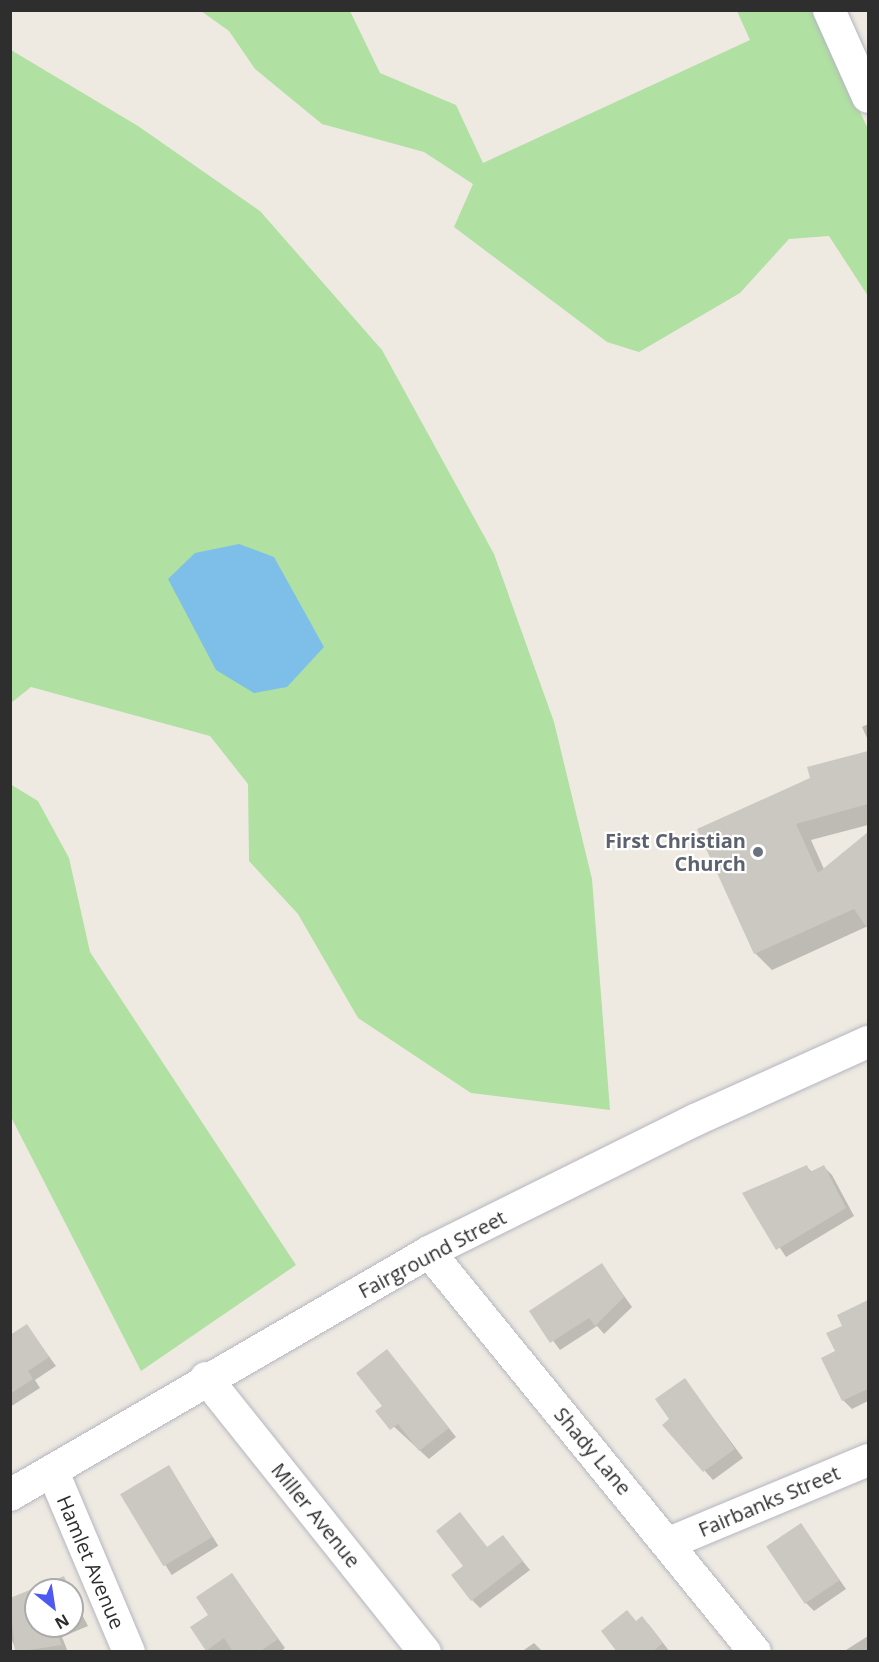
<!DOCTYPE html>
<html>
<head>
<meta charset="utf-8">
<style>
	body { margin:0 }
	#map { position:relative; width:879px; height:1662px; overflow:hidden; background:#eeeae2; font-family:"Open Sans",sans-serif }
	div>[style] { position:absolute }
	.green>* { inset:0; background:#b0e0a2 }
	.water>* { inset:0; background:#7dbfe8 }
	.shadow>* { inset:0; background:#0003; transform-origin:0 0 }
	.building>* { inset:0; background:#cac8c0; transform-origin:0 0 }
	.roads { filter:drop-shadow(0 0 2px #b5b6c0) drop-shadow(0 0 2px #b5b6c0) }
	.minor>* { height:32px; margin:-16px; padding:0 16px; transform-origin:16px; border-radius:16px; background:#fff }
	.dots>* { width:16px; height:16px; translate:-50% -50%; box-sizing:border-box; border:3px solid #fff; border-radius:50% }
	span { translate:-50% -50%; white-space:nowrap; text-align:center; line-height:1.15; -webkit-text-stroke:4.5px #fff; paint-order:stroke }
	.worship-label { font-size:20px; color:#5b616d; font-weight:700 }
	.right { translate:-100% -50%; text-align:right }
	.street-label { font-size:20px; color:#2e2e2e }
	.frame { position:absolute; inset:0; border:12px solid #2e2e2e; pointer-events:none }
	.north { position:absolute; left:24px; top:1578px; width:60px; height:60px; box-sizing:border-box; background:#fff; border:2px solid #ababab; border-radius:50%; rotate:150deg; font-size:16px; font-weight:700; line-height:24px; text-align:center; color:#2e2e2e }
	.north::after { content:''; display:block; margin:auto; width:21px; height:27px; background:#4e59ef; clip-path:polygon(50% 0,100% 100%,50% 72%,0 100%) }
</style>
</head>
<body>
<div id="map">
	<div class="green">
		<i style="clip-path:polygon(201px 11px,350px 11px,380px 73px,456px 105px,483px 163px,750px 40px,737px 11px,814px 11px,868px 129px,868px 296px,829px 236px,789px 239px,740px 293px,639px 352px,607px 342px,454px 227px,473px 184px,424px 152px,322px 124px,255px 69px,229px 31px)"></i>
		<i style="clip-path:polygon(11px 50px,138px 126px,260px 211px,382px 350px,494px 554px,554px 722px,592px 879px,610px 1110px,471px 1093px,358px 1018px,298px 914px,249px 861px,248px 784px,210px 736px,31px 687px,11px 703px)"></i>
		<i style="clip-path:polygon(10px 784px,38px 801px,69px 858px,90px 952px,296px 1265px,141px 1371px,11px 1117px)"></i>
	</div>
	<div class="water">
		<i style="clip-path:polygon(239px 544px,274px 557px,324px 647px,287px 687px,254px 693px,216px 670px,168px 579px,195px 553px)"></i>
	</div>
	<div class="shadow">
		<i style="clip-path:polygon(868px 724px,868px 740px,862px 727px)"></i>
		<i style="clip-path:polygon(868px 753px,868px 825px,811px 840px,824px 869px,868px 834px,868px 926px,772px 970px,755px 953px,699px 829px,811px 779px,809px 768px)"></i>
		<i style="clip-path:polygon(806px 1166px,812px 1172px,824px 1167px,832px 1175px,854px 1216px,786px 1257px,744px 1194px)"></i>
		<i style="clip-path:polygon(602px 1265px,632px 1307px,604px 1334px,597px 1326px,560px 1350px,531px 1311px)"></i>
		<i style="clip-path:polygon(868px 1302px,868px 1401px,852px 1409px,843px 1400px,837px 1352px,844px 1327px,839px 1316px)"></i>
		<i style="clip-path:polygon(27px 1326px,56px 1366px,35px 1380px,40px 1388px,10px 1407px,10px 1336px)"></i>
		<i style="clip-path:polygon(387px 1351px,456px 1437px,429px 1459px,377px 1411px,384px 1406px)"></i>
		<i style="clip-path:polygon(685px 1380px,743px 1458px,713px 1480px,664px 1425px,672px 1420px)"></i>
		<i style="left:169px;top:1467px;width:93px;height:55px;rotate:58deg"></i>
		<i style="clip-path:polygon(460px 1514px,488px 1548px,503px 1537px,530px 1570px,480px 1608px,472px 1600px)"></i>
		<i style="clip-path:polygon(801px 1525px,846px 1589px,814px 1611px,806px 1603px)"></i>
		<i style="clip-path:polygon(232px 1575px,285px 1648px,280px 1652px,207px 1650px,210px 1615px)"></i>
		<i style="clip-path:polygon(evenodd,63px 1578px,88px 1626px,62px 1637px,68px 1652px,17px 1652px,10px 1636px,10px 1599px,63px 1578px,36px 1590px,72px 1590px,72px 1626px,36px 1626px,36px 1590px)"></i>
		<i style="clip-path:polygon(642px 1618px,650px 1626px,670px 1652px,619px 1652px)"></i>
		<i style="clip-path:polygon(868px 1636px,868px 1652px,847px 1652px,846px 1650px)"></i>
		<i style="clip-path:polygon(534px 1643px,543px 1652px,521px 1652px)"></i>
	</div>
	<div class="building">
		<i style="clip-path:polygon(868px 751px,868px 804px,796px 824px,818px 873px,868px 832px,868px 929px,854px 909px,754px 954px,697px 829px,810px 778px,807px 767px)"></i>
		<i style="clip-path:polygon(807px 1165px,810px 1172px,824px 1165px,846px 1208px,776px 1250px,742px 1193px)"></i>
		<i style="clip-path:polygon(602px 1263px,624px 1297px,595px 1326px,589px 1318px,550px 1343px,529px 1311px)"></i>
		<i style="clip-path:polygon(868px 1300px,868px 1389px,842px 1401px,821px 1358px,835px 1351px,826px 1333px,842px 1326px,837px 1315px)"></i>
		<i style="clip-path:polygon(27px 1324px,49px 1357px,28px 1371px,33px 1379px,10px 1394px,10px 1335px)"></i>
		<i style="clip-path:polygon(387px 1349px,449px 1428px,419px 1451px,398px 1424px,390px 1430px,375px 1411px,382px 1406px,356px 1373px)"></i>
		<i style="clip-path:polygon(685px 1378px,735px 1449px,703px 1472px,662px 1425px,669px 1419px,655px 1399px)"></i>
		<i style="left:169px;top:1465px;width:84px;height:57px;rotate:59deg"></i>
		<i style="clip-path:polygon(460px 1512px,487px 1547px,503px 1535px,523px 1561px,471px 1601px,451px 1575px,463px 1566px,436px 1531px)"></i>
		<i style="left:801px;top:1523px;width:69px;height:42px;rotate:56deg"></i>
		<i style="clip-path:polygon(232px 1573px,278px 1639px,259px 1652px,233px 1652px,224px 1638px,206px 1651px,190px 1627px,208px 1615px,196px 1597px)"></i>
		<i style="clip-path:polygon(64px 1576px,70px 1590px,36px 1590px,36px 1626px,61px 1626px,55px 1629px,62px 1645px,15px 1652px,10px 1598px)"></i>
		<i style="clip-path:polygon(72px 1596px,81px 1618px,72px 1622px)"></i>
		<i style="clip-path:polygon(627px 1610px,636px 1621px,642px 1616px,663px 1643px,652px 1652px,617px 1652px,601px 1631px)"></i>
	</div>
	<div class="roads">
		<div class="minor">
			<i style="left:829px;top:10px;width:95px;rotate:65.9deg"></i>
			<i style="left:429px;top:1252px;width:516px;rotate:50.82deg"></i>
			<i style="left:206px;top:1378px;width:351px;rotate:51.4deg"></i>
			<i style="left:53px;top:1472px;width:195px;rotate:67.1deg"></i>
			<i style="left:10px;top:1495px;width:484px;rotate:-30.1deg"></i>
			<i style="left:429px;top:1252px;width:297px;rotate:-26.4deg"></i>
			<i style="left:695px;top:1120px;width:190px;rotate:-24.3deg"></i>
			<i style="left:669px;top:1543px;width:216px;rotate:-22.6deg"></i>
		</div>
	</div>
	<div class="dots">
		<i style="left:758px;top:852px;background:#6b7280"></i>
	</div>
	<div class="worship-label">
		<span class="right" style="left:746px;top:852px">First Christian<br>Church</span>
	</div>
	<div class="street-label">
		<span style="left:432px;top:1254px;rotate:-28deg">Fairground Street</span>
		<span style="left:593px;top:1451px;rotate:50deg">Shady Lane</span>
		<span style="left:769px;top:1501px;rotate:-23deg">Fairbanks Street</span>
		<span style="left:316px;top:1515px;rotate:51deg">Miller Avenue</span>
		<span style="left:91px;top:1562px;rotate:67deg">Hamlet Avenue</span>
	</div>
	<div class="frame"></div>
	<div class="north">N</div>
</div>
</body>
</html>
